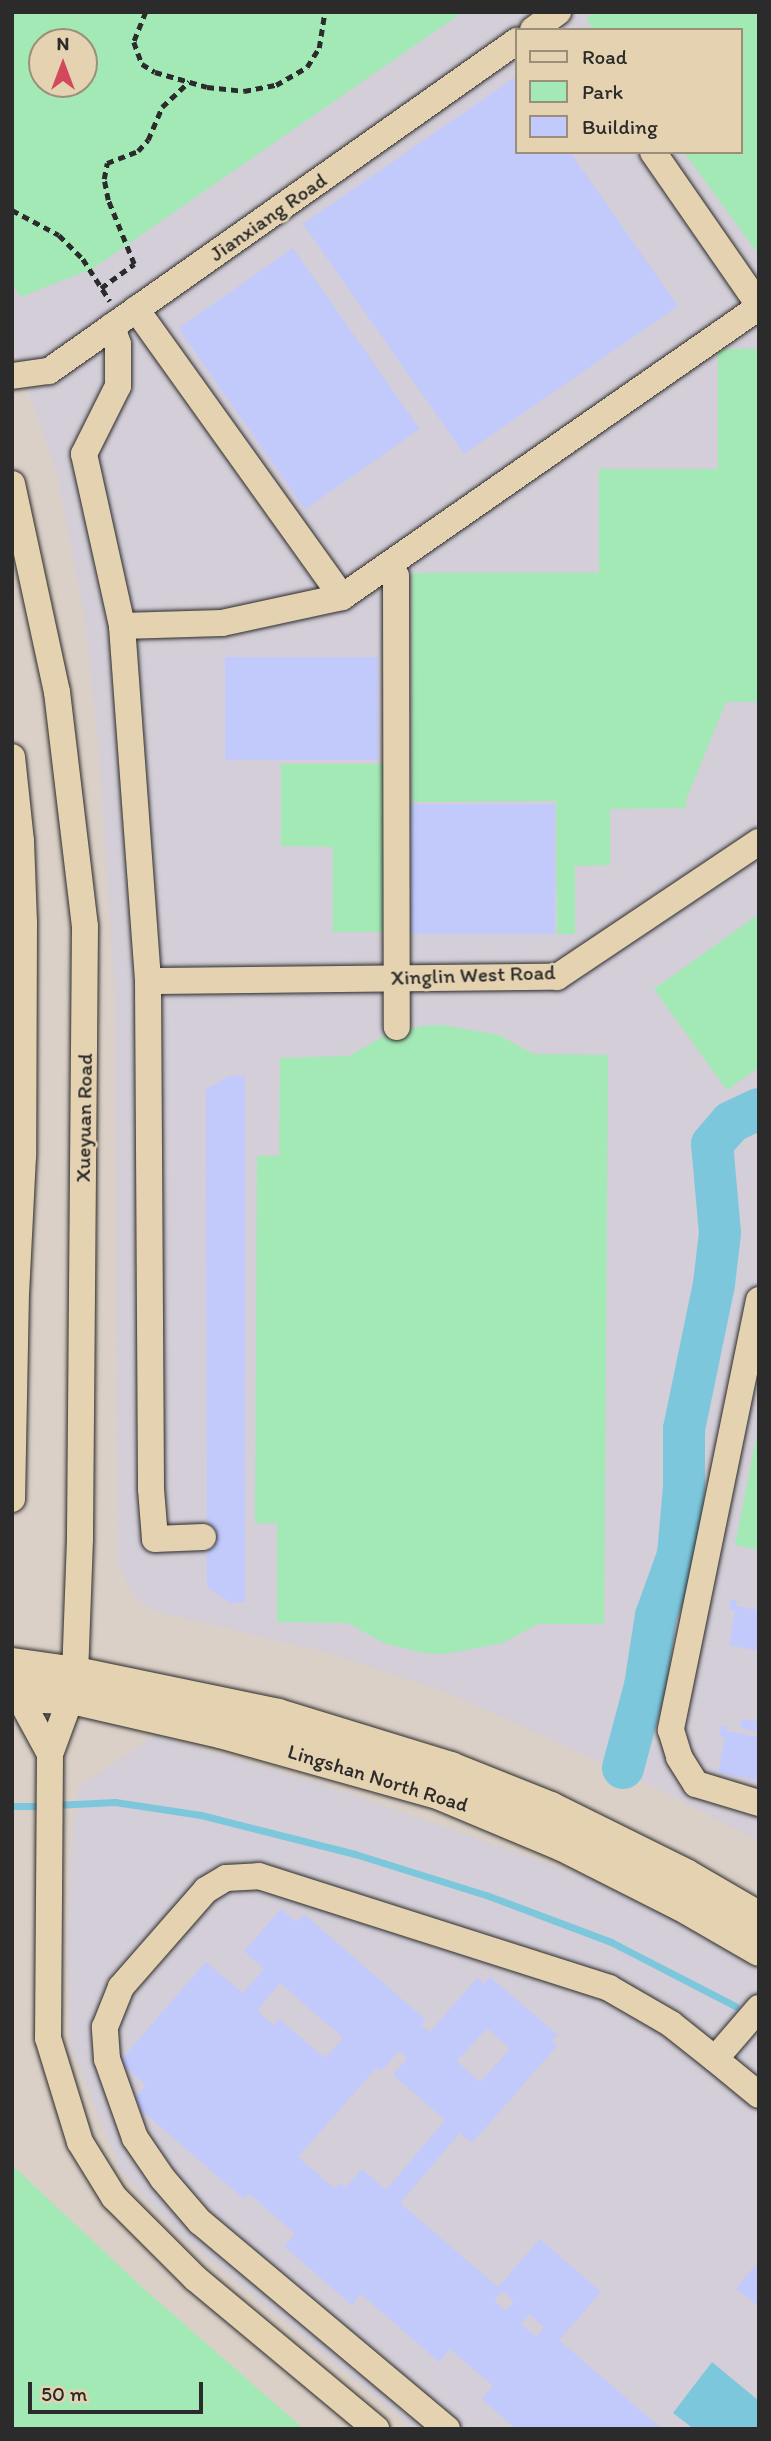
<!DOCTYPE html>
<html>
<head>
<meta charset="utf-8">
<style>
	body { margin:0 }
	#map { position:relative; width:771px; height:2441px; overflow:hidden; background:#dad0c7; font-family:Itim,sans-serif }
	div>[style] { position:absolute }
	.built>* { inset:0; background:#d3ced7 }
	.green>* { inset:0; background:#a3e9b6 }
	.water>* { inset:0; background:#7dc7dd }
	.stream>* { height:7px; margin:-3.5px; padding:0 3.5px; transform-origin:3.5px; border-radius:3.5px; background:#7dc7dd }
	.river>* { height:42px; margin:-21px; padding:0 21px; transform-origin:21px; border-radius:21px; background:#7dc7dd }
	.building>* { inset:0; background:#c2cafc; transform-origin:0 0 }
	.path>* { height:4.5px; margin-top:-2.25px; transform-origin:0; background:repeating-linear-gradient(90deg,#2b2b2b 0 7px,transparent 0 12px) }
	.roads { filter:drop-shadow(0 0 2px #2b2b2b) drop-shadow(0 0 2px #2b2b2b) }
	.minor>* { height:26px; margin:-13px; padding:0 13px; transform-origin:13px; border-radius:13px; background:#e5d2b0 }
	.major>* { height:33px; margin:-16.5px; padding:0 16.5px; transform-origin:16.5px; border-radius:16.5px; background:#e5d2b0 }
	span { translate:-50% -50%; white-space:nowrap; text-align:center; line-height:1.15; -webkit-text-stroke:5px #e5d2b0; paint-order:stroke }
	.street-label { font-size:21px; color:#2b2b2b }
	.frame { position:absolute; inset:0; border:14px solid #2b2b2b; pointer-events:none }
	.legend { position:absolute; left:515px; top:28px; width:228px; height:126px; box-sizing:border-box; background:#e5d2b0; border:2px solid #9b8f7b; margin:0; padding:9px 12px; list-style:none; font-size:21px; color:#2b2b2b }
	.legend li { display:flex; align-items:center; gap:14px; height:35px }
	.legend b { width:35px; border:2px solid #9b8f7b }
	.north { position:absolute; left:28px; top:28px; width:70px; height:70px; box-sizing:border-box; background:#e5d2b0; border:2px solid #9b8f7b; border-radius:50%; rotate:0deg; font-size:19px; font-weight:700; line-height:28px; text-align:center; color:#2b2b2b }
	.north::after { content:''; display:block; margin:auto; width:24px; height:32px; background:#d1495b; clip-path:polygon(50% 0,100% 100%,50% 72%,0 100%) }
	.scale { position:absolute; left:28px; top:2382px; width:175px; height:32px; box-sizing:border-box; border:4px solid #2b2b2b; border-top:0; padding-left:9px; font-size:21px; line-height:24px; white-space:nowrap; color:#2b2b2b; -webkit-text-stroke:5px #e5d2b0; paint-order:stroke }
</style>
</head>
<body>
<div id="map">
	<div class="built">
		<i style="clip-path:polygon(evenodd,12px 12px,759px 12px,759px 1841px,644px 1782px,446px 1692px,329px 1653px,162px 1613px,145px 1606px,132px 1594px,118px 1564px,115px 991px,98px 741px,85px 619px,58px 478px,12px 343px,12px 12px,517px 30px,741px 30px,741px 152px,517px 152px,517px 30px,12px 12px,42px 42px,84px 42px,84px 84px,42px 84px,42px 42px)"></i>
		<i style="clip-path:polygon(155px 1735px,322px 1784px,586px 1877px,711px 1938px,759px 1973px,759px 2429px,413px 2429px,176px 2232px,120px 2170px,70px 2044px,67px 1942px,71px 1854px,78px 1787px)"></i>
	</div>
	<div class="green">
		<i style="clip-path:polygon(evenodd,12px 12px,463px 12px,92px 269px,20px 297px,12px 282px,12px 12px,84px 42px,84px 84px,42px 84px,42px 42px,84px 42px)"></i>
		<i style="clip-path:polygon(595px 12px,759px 12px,759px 255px,684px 152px,741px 152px,741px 30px,594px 30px,586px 19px)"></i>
		<i style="clip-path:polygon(718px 349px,759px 349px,759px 702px,726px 702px,686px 800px,686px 808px,610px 809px,610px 865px,575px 866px,575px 934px,557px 934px,556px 801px,412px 802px,412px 573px,599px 573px,599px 469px,718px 469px)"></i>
		<i style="clip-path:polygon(281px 764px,384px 764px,384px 932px,333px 932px,333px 847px,281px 846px)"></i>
		<i style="clip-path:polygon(759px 914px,759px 1067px,727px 1090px,654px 989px)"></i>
		<i style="clip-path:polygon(442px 1025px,499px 1035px,533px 1054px,608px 1055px,604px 1624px,538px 1624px,503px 1643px,445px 1654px,424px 1653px,384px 1643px,348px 1623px,277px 1622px,277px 1523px,255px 1523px,257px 1156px,279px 1156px,280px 1058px,349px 1056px,384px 1036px,422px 1026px)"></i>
		<i style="clip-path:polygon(758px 1428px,759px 1428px,759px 1550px,735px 1545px)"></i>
		<i style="clip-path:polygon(12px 2165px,144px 2289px,304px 2429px,12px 2429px)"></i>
	</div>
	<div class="water">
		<i style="clip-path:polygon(712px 2362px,759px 2401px,759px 2429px,694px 2429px,673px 2413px)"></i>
	</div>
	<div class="stream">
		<i style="left:55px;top:1805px;width:60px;rotate:-2.9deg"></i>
		<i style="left:115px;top:1802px;width:87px;rotate:8.6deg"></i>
		<i style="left:201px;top:1815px;width:159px;rotate:14.2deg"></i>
		<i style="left:355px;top:1854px;width:137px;rotate:17.4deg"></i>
		<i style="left:486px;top:1895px;width:134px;rotate:20.6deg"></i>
		<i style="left:611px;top:1942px;width:140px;rotate:27.3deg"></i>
		<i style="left:12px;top:1806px;width:31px"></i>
	</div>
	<div class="river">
		<i style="left:623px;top:1768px;width:85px;rotate:-75deg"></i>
		<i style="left:645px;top:1686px;width:71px;rotate:-81.1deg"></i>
		<i style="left:656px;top:1616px;width:65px;rotate:-70.2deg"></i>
		<i style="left:678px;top:1555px;width:69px;rotate:-85deg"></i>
		<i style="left:684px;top:1486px;width:57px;rotate:-90deg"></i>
		<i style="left:684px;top:1429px;width:148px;rotate:-78.3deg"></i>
		<i style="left:714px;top:1284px;width:51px;rotate:-83.3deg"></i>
		<i style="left:720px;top:1233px;width:89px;rotate:-95.1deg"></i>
		<i style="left:712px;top:1144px;width:29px;rotate:-49deg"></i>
		<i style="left:731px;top:1122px;width:31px;rotate:-25deg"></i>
	</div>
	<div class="building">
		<i style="clip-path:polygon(517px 76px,517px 152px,570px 152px,678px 306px,464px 454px,303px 224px)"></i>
		<i style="left:293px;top:248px;width:221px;height:140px;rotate:55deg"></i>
		<i style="left:225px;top:657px;width:153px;height:103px"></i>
		<i style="left:410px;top:804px;width:145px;height:130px"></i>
		<i style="clip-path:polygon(245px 1075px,245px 1602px,231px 1603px,207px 1587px,206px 1089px,229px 1076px)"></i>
		<i style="clip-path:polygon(731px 1599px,737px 1600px,736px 1606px,759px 1610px,759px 1651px,729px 1645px,735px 1611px,729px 1610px)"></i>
		<i style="clip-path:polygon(742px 1719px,759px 1721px,759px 1732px,740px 1728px)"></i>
		<i style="clip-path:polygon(721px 1726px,727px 1726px,726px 1731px,759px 1737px,759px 1780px,718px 1773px,725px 1736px,719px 1736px)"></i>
		<i style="clip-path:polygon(evenodd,281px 1909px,296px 1922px,304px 1914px,426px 2020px,421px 2025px,430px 2032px,477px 1978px,484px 1984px,490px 1977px,558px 2035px,552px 2041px,557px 2046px,472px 2143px,460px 2133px,400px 2203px,498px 2287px,540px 2239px,601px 2292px,559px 2340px,662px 2429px,516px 2429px,482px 2399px,493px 2386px,450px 2349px,439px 2362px,361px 2294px,352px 2305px,284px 2246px,295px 2234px,249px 2193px,244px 2199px,132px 2102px,146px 2085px,119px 2062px,206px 1962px,243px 1993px,264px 1969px,244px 1951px,281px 1909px,280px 1983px,343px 2038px,325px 2058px,279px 2019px,273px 2025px,257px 2011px,280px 1983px,281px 1909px,487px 2028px,510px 2049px,480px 2082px,457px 2061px,487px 2028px,281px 1909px,399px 2051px,407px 2059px,393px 2075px,445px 2120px,386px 2190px,362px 2169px,346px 2187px,340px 2183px,335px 2189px,298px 2157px,377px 2067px,381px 2071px,399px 2051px,281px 1909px,502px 2291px,514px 2301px,506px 2311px,494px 2300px,502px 2291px,281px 1909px,530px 2314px,544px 2327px,536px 2337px,521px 2324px,530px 2314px)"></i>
		<i style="clip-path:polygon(759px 2266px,759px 2307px,736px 2288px,754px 2267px)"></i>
	</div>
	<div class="path">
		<i style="left:146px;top:12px;width:32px;rotate:112deg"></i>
		<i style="left:134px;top:42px;width:23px;rotate:70deg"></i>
		<i style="left:142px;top:64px;width:15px;rotate:32deg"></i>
		<i style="left:155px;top:72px;width:54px;rotate:16.1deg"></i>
		<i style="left:207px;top:87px;width:37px;rotate:6deg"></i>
		<i style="left:244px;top:91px;width:33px;rotate:-11deg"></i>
		<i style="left:276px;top:85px;width:36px;rotate:-30deg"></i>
		<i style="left:307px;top:67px;width:22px;rotate:-58deg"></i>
		<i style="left:319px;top:48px;width:36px;rotate:-81deg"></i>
		<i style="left:12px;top:210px;width:53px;rotate:28deg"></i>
		<i style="left:59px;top:235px;width:34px;rotate:45deg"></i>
		<i style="left:83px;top:259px;width:50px;rotate:57.3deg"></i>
		<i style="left:101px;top:288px;width:41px;rotate:-36deg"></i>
		<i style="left:134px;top:264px;width:69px;rotate:-112.1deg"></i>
		<i style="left:108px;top:200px;width:21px;rotate:-101deg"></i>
		<i style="left:104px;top:179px;width:16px;rotate:-79deg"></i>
		<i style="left:107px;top:163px;width:33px;rotate:-21deg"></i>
		<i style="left:138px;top:151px;width:15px;rotate:-48deg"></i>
		<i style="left:148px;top:140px;width:36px;rotate:-67deg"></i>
		<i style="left:162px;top:107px;width:37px;rotate:-43deg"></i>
	</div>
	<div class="roads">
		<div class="minor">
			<i style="left:533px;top:30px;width:31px;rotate:-36deg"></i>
			<i style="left:653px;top:152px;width:186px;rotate:55.3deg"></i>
			<i style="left:136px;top:309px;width:354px;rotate:54.4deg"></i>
			<i style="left:112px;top:326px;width:19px;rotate:72deg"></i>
			<i style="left:118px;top:344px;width:42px;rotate:90deg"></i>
			<i style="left:118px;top:386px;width:76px;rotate:116.6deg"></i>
			<i style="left:84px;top:454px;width:176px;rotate:77.5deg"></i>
			<i style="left:122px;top:626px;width:356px;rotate:85.8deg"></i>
			<i style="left:148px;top:981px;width:508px;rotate:89.66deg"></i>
			<i style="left:151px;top:1489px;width:50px;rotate:85.4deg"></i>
			<i style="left:155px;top:1539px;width:48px;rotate:-2.4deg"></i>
			<i style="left:12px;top:376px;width:37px;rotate:-8deg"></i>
			<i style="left:49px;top:371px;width:573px;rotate:-35.19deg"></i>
			<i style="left:12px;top:484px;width:213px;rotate:77.8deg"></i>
			<i style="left:57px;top:692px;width:236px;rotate:83.2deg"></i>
			<i style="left:85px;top:926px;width:613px;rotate:90.47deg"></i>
			<i style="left:80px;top:1539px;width:134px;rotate:92.1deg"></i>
			<i style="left:75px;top:1673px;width:24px;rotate:99deg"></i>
			<i style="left:71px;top:1697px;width:61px;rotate:110.2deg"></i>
			<i style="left:50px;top:1754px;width:284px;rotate:90.4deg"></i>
			<i style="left:48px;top:2038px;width:109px;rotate:72.9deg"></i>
			<i style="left:80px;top:2142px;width:65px;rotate:58.3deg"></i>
			<i style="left:114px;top:2197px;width:115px;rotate:45deg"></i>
			<i style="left:195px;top:2278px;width:236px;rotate:39.8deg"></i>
			<i style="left:387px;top:566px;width:13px;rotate:48deg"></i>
			<i style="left:396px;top:576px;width:451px;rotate:89.9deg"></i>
			<i style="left:122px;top:626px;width:100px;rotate:-1.7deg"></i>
			<i style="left:222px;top:623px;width:123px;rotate:-12.2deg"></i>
			<i style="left:342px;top:597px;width:508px;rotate:-34.82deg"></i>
			<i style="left:12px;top:757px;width:84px;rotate:83.9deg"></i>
			<i style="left:21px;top:841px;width:81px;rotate:87.9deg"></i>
			<i style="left:24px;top:922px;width:234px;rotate:90.2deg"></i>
			<i style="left:23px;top:1156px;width:136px;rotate:92.9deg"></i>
			<i style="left:16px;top:1292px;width:207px;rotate:91.1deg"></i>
			<i style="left:148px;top:981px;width:409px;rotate:-0.6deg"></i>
			<i style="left:557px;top:977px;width:243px;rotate:-33.8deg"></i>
			<i style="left:759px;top:1300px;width:439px;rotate:101.6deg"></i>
			<i style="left:671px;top:1730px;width:28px;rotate:73deg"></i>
			<i style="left:679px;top:1757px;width:32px;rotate:58deg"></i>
			<i style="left:696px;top:1784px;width:66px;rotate:16.8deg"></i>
			<i style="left:14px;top:1680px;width:16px;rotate:75deg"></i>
			<i style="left:18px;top:1695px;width:67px;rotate:61.5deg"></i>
			<i style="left:759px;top:2008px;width:67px;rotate:130.8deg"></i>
			<i style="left:715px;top:2059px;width:57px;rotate:39.3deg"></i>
			<i style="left:447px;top:2429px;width:322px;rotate:-140deg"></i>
			<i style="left:200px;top:2222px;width:57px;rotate:-130.7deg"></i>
			<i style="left:163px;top:2179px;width:50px;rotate:-124.3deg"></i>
			<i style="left:135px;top:2138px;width:84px;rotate:-109.5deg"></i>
			<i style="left:107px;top:2059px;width:32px;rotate:-94deg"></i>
			<i style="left:105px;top:2027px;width:43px;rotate:-68.2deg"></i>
			<i style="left:121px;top:1987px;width:129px;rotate:-48.8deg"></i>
			<i style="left:206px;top:1890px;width:23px;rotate:-31deg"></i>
			<i style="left:226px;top:1878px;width:33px;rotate:-3deg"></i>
			<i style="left:259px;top:1876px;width:367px;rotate:17.7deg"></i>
			<i style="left:609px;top:1988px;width:72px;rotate:30.1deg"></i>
			<i style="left:671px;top:2024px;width:56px;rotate:38.5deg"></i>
		</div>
		<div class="major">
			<i style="left:12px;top:1664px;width:64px;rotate:8.1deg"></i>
			<i style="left:75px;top:1673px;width:207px;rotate:11.7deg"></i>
			<i style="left:278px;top:1715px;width:180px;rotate:17.1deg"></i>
			<i style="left:450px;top:1768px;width:108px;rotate:21.8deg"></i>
			<i style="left:550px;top:1808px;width:151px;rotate:26.4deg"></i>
			<i style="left:685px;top:1875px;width:86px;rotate:30.2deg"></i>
			<i style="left:12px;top:1695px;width:59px;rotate:1.9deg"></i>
			<i style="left:71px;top:1697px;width:153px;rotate:12.9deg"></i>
			<i style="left:220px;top:1731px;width:229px;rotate:15.7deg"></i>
			<i style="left:440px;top:1793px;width:132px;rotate:22.7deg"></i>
			<i style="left:562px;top:1844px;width:133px;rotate:26.8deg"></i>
			<i style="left:681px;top:1904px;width:90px;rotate:30deg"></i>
		</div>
	</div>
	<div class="street-label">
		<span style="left:268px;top:217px;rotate:-35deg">Jianxiang Road</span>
		<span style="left:473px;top:975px;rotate:-2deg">Xinglin West Road</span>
		<span style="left:84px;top:1118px;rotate:-89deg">Xueyuan Road</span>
		<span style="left:378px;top:1778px;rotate:17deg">Lingshan North Road</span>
	</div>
	<div class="frame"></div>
	<ul class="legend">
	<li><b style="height:9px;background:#e5d2b0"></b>Road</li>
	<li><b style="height:19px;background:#a3e9b6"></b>Park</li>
	<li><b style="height:19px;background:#c2cafc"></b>Building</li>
	</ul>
	<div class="north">N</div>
	<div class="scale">50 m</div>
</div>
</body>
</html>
